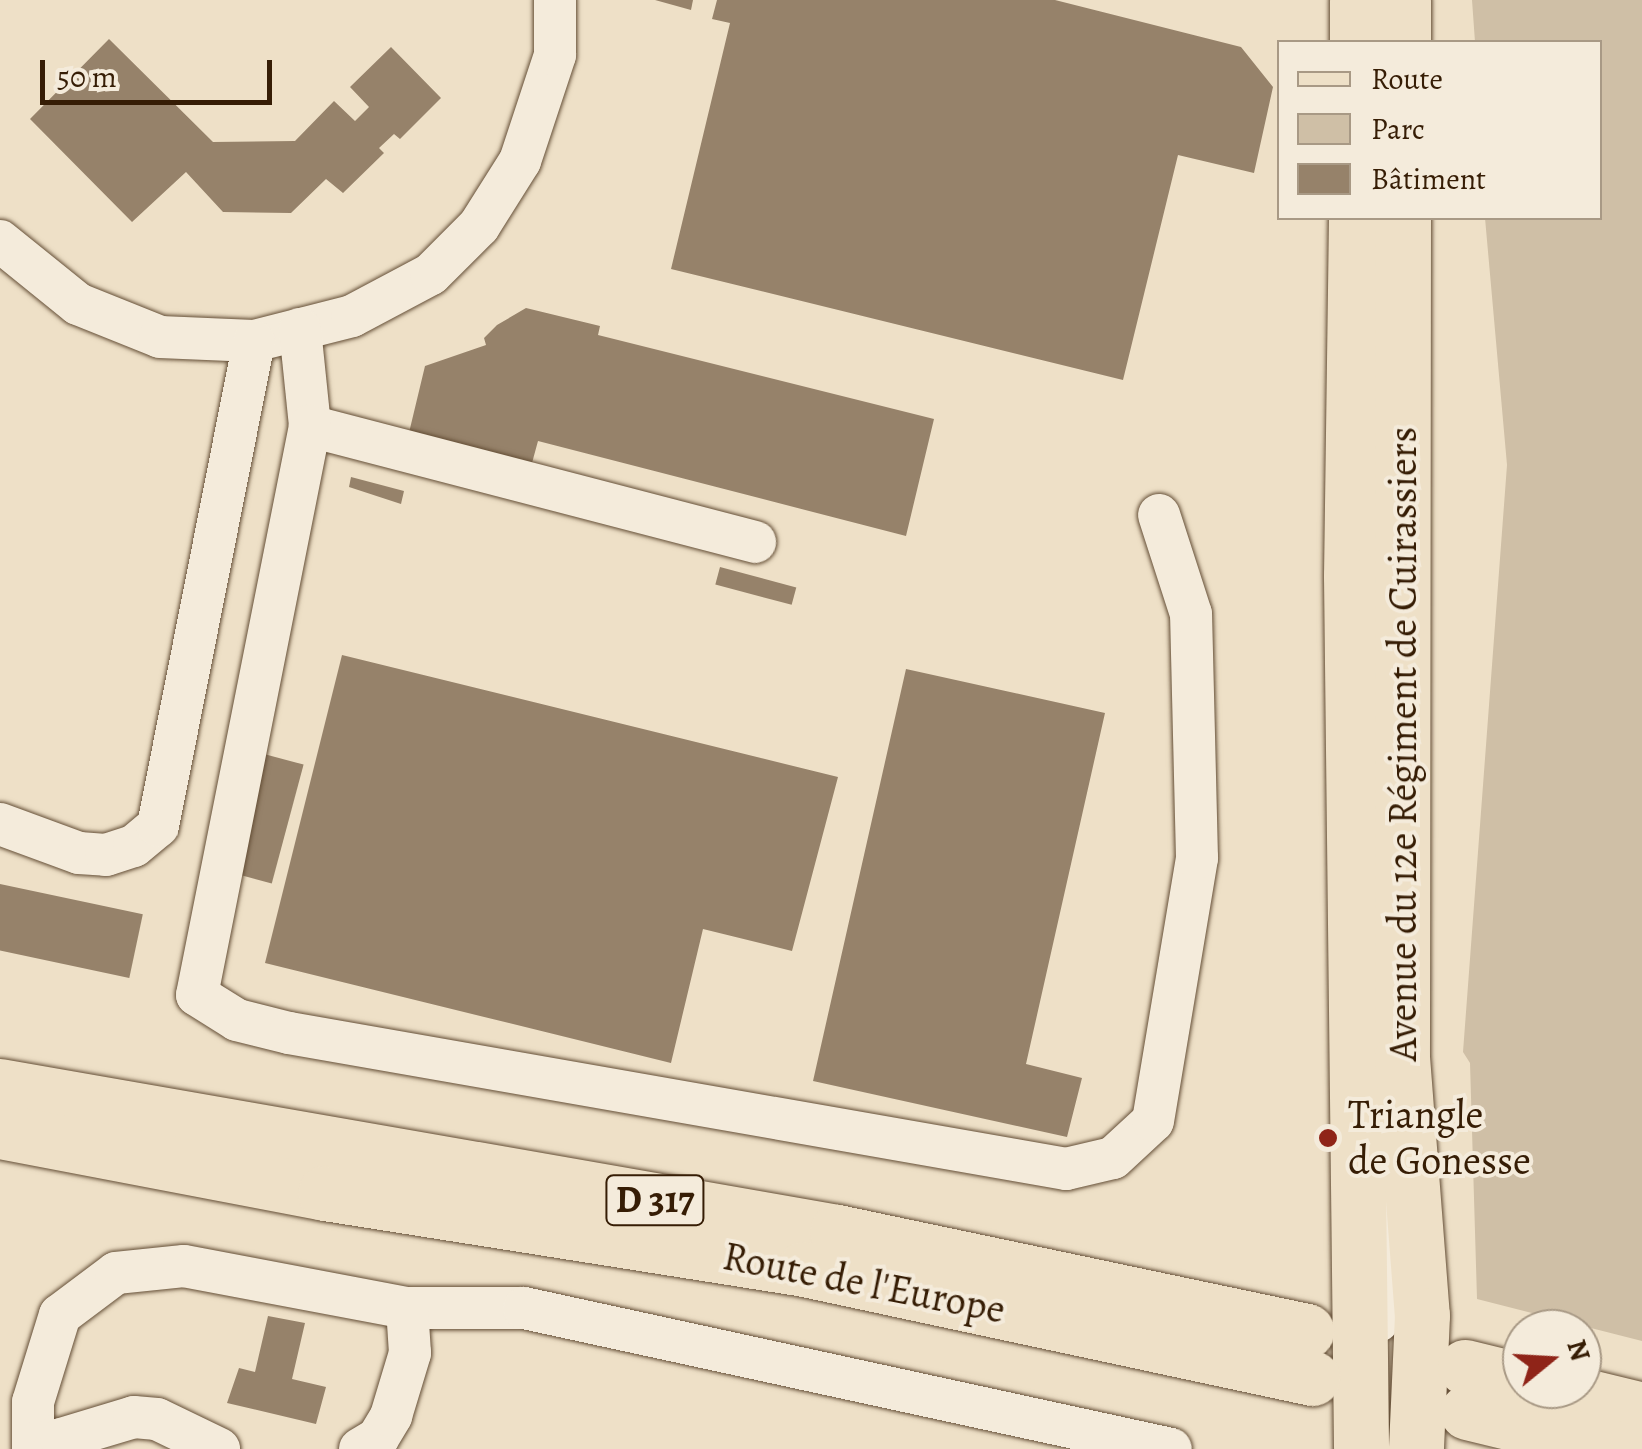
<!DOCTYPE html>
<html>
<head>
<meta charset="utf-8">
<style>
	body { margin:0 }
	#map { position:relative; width:1642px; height:1449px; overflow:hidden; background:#eee0c7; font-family:Alegreya,serif }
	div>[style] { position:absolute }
	.green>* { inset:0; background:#cfbfa6 }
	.building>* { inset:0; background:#96826a; transform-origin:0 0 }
	.roads { filter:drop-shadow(0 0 2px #644e36) drop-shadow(0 0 2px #644e36) }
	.minor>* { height:42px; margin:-21px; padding:0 21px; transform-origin:21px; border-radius:21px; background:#f4ebdb }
	.major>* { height:55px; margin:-27.5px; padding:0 27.5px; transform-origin:27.5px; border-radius:27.5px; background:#eee0c7 }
	.dots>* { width:28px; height:28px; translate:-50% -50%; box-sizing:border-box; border:5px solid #f4ebdb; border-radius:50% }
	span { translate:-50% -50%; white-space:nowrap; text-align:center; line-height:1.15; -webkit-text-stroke:8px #f4ebdb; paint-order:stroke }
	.shield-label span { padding:2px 8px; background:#f4ebdb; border:2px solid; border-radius:8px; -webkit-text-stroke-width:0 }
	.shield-label { font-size:38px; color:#361d05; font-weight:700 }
	.street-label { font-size:40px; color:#361d05 }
	.poi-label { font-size:40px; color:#361d05 }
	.left { translate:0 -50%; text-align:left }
	.legend { position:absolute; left:1277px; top:40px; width:325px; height:180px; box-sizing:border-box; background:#f4ebdb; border:2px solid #a89985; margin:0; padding:12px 18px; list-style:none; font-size:30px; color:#361d05 }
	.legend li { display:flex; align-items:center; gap:20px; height:50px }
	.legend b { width:50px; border:2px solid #a89985 }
	.north { position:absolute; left:1502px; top:1309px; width:100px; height:100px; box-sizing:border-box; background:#f4ebdb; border:2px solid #a89985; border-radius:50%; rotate:72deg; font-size:28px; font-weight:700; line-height:40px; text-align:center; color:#361d05 }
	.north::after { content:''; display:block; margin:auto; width:35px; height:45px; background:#8f2418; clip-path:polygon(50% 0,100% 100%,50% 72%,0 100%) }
	.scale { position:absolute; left:40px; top:60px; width:232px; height:45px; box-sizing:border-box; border:5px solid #361d05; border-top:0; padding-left:12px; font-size:30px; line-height:35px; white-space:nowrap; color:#361d05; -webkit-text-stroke:8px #f4ebdb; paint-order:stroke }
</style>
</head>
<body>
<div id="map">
	<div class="green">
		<i style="clip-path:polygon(1472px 0,1642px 0,1642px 1341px,1477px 1299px,1470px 1063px,1463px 1052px,1507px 465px,1485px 218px,1600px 218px,1600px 42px,1475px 42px)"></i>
	</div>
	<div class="building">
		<i style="clip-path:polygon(655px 0,693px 0,691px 10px)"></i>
		<i style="clip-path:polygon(717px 0,1055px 0,1241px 47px,1273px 87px,1254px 173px,1178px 155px,1123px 380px,671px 269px,730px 23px,712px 19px)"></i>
		<i style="clip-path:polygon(109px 39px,213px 142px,295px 141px,334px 101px,355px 121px,369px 107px,350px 87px,391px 47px,441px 98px,400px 139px,394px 134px,379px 148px,384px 153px,343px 193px,326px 179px,291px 213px,223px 212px,186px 172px,132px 222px,30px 119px)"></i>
		<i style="clip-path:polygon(526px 308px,600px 326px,598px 335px,934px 419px,906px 536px,538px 441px,529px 474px,407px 441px,425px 366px,486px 345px,484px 338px,497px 325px)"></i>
		<i style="clip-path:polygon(351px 477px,404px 491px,401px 504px,349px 487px)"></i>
		<i style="left:720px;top:567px;width:79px;height:18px;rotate:15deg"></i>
		<i style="clip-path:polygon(342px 655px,838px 777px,792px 951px,703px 929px,671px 1063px,265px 963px)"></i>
		<i style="clip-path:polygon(906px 669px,1105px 713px,1026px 1064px,1082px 1078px,1067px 1137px,813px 1081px)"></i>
		<i style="left:264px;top:754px;width:41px;height:123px;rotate:15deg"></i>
		<i style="left:0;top:884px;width:146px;height:65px;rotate:12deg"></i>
		<i style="clip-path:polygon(268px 1316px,305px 1323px,292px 1379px,326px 1387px,316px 1424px,227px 1403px,239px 1368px,255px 1372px)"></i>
	</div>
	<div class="roads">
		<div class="minor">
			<i style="left:0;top:241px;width:100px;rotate:38.9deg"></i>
			<i style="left:78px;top:304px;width:88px;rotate:21.9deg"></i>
			<i style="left:160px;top:337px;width:94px;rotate:2.4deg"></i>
			<i style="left:254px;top:341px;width:101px;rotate:-14.3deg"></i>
			<i style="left:352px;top:316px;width:89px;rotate:-28deg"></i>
			<i style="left:431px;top:274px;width:68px;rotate:-45deg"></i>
			<i style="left:479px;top:226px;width:77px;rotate:-57.8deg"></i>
			<i style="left:520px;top:161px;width:112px;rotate:-71.7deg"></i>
			<i style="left:555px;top:55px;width:55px;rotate:-90deg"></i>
			<i style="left:300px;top:329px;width:98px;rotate:84.1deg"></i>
			<i style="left:310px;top:426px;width:460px;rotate:14.6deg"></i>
			<i style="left:310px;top:426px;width:580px;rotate:101.23deg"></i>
			<i style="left:197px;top:995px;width:47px;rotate:32deg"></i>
			<i style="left:237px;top:1020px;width:54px;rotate:14deg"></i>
			<i style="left:289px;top:1033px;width:789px;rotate:9.93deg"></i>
			<i style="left:1066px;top:1169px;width:48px;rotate:-13.2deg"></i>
			<i style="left:1113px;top:1158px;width:54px;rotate:-42.8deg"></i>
			<i style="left:1153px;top:1121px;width:267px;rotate:-80.5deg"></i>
			<i style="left:1197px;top:858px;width:244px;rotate:-91.4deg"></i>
			<i style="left:1191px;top:614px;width:104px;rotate:-107.9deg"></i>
			<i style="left:0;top:824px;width:84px;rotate:20.2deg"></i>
			<i style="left:79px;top:853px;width:27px;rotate:4deg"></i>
			<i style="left:106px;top:855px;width:29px;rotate:-18deg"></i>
			<i style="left:134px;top:846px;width:31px;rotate:-40deg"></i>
			<i style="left:158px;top:826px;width:494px;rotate:-78.8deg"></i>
			<i style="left:1378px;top:1321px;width:48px;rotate:-80.3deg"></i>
			<i style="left:1386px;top:1274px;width:116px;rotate:-91deg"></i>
			<i style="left:33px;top:1449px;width:47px;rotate:-90deg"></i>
			<i style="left:33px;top:1402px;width:91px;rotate:-72.8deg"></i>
			<i style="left:60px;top:1315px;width:70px;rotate:-36.9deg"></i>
			<i style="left:116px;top:1273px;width:68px;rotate:-5.9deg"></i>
			<i style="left:184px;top:1266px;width:227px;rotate:10.7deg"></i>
			<i style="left:407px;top:1308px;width:117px"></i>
			<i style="left:524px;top:1308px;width:662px;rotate:12.29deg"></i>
			<i style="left:54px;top:1449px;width:12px;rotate:-55deg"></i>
			<i style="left:61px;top:1439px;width:76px;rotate:-16.8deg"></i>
			<i style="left:134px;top:1417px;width:23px;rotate:5deg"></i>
			<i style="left:157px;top:1419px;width:69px;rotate:25.8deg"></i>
			<i style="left:360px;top:1449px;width:21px;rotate:-31deg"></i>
			<i style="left:378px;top:1438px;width:26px;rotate:-59deg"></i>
			<i style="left:391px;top:1416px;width:66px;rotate:-73.2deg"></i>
			<i style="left:410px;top:1353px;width:45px;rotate:-93.8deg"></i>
		</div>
		<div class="major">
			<i style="left:1357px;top:42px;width:42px;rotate:-90deg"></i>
			<i style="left:1403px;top:42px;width:42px;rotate:-90deg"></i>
			<i style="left:1356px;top:218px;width:358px;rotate:90.8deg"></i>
			<i style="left:1351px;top:576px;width:873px;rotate:89.34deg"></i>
			<i style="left:1403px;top:218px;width:839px;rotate:90.07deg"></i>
			<i style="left:1402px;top:1057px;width:259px;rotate:85.6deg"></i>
			<i style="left:1422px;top:1315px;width:134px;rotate:92.6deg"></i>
			<i style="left:0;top:1086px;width:850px;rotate:9.89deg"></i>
			<i style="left:837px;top:1232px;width:480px;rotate:11.9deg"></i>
			<i style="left:0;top:1131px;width:331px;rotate:10.8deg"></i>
			<i style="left:325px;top:1193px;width:485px;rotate:9deg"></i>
			<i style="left:804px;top:1269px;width:520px;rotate:12.11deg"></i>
			<i style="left:1465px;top:1367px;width:59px;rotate:13.8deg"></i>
			<i style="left:1556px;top:1389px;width:89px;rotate:13.7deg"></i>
			<i style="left:1467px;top:1412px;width:157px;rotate:13.6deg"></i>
		</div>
	</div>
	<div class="dots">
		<i style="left:1328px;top:1138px;background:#8f2418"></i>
	</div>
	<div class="shield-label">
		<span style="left:655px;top:1200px">D 317</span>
	</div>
	<div class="street-label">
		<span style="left:1403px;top:744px;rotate:-90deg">Avenue du 12e Régiment de Cuirassiers</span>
		<span style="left:864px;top:1283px;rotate:11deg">Route de l'Europe</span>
	</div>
	<div class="poi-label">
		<span class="left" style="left:1348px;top:1138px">Triangle<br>de Gonesse</span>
	</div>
	<ul class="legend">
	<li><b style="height:12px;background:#eee0c7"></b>Route</li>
	<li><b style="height:28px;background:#cfbfa6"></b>Parc</li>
	<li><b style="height:28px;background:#96826a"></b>Bâtiment</li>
	</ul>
	<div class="north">N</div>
	<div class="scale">50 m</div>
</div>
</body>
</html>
